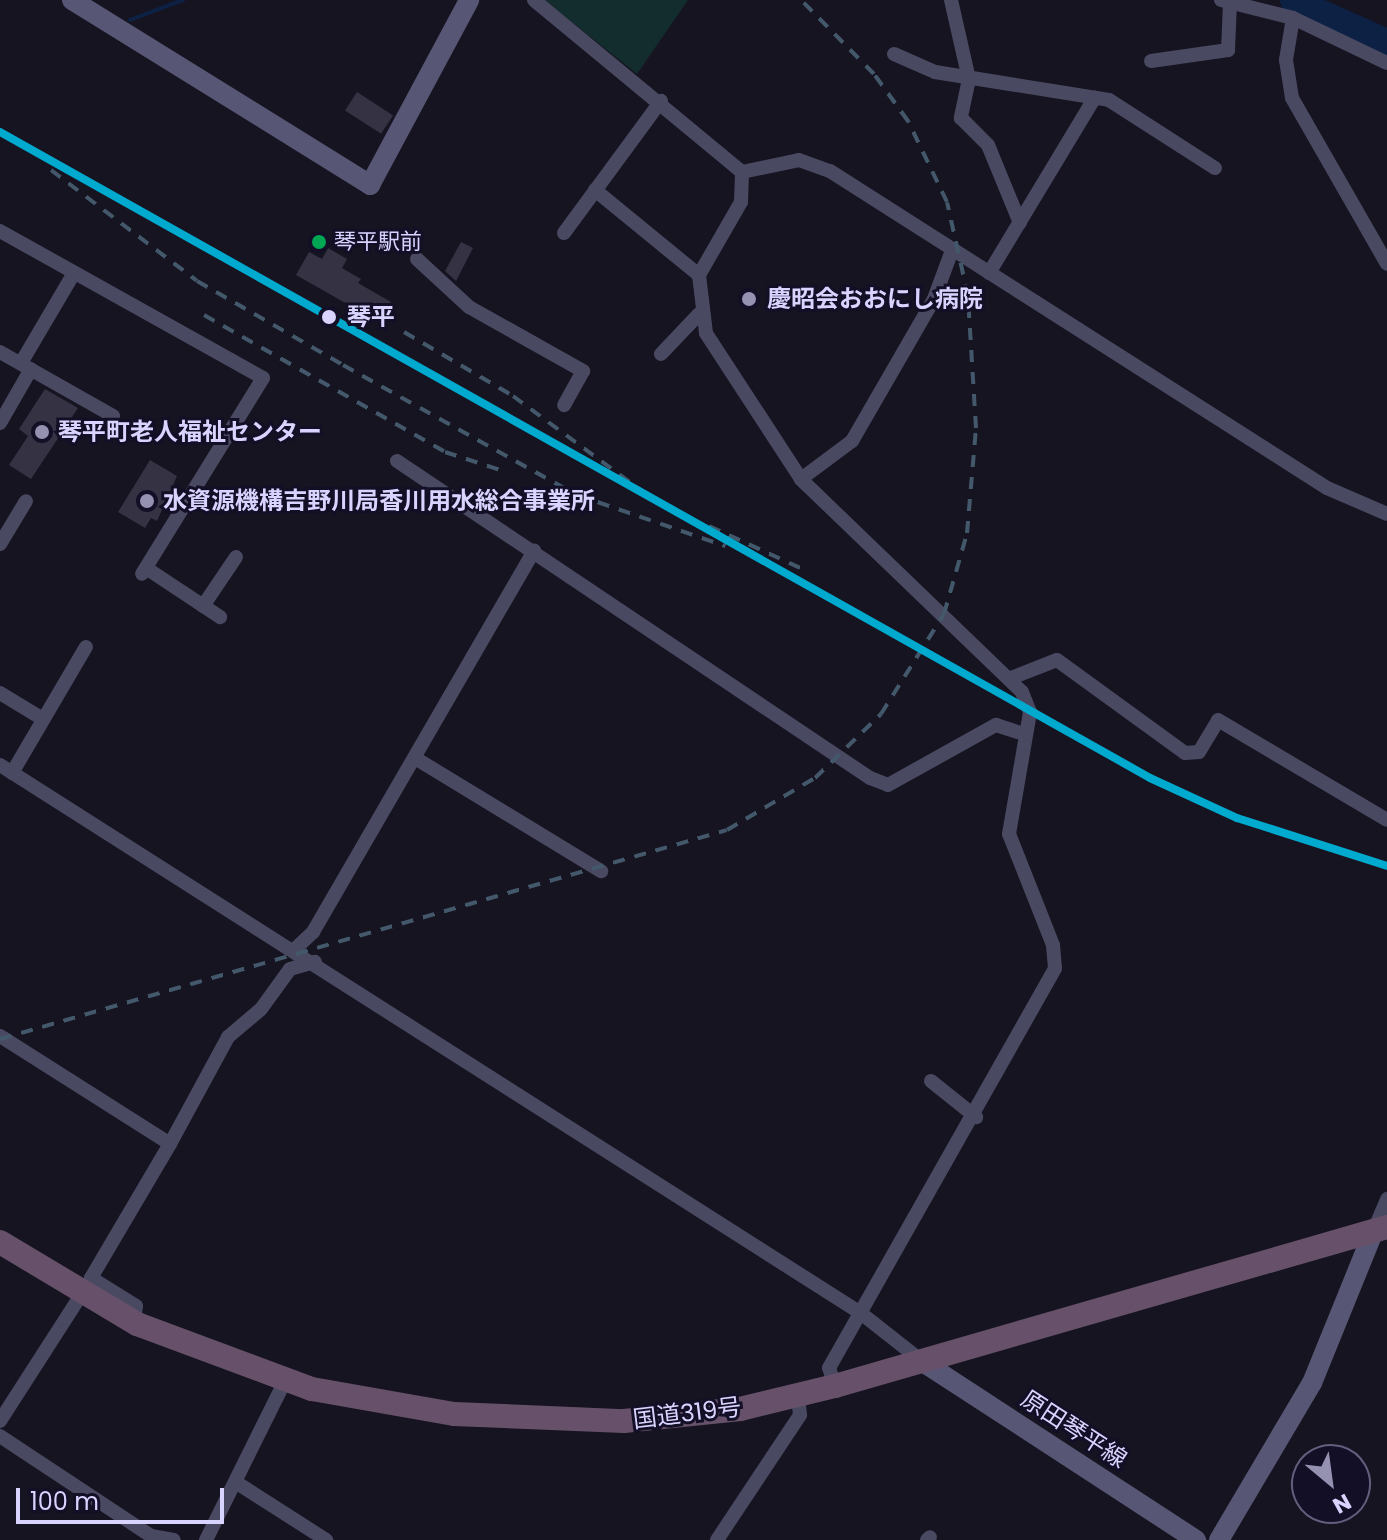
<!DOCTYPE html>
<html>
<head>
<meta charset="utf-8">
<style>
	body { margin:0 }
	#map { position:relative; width:1387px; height:1540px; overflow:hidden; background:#161421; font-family:Poppins,"Noto Sans JP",sans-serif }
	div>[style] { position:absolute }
	.green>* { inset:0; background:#132c2d }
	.stream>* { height:4px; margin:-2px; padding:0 2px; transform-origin:2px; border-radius:2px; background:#0d2144 }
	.river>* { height:26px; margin:-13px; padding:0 13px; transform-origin:13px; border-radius:13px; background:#0d2144 }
	.building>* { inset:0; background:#343243; transform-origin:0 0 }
	.street>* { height:14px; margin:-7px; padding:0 7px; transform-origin:7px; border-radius:7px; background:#4a4962 }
	.secondary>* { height:20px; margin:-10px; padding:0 10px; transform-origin:10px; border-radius:10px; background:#575674 }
	.highway>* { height:24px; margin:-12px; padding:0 12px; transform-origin:12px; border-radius:12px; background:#67516a }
	.rail>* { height:4px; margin-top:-2px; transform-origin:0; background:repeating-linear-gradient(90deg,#43596b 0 12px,transparent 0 22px) }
	.rail-1>* { height:8px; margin:-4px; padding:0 4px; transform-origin:4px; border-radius:4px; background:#00a9ce }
	.dots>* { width:22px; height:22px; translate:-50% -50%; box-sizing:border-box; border:4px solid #130f26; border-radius:50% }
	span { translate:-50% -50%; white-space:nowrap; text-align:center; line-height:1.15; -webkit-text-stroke:6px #130f26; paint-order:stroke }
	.bus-label { font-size:22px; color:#d9d4ff }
	.left { translate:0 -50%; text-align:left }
	.poi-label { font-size:24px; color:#d9d4ff; font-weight:700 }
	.stop-label { font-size:24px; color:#d9d4ff; font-weight:700 }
	.street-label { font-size:24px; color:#d9d4ff }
	.north { position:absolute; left:1291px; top:1444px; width:80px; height:80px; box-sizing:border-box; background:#130f26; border:2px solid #625e7d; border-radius:50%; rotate:151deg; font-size:22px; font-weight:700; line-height:32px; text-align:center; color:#d9d4ff }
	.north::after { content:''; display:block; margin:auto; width:28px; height:36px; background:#9591b1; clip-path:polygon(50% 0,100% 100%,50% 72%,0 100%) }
	.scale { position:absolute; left:16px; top:1488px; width:208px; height:36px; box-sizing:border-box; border:4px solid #d9d4ff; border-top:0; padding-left:10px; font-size:24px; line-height:28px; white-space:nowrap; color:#d9d4ff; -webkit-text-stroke:6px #130f26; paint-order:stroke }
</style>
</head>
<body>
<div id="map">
	<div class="green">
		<i style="clip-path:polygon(544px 0,688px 0,637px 74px)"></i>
	</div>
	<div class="stream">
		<i style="left:130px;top:20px;width:57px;rotate:-20.7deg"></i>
	</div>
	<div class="river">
		<i style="left:1293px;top:0;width:103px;rotate:24.1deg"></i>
	</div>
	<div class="building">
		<i style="left:357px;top:92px;width:43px;height:22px;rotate:33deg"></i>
		<i style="clip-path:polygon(461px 242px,473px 248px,456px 281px,445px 271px)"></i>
		<i style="clip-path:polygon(328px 248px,347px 259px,342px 268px,361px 279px,358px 283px,391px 302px,379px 322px,296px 275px,309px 252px,322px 259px)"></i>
		<i style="clip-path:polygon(45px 389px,78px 408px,31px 479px,9px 465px,28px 436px,19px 429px)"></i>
		<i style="clip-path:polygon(150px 460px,177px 476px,157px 521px,151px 518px,145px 528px,118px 512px)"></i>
	</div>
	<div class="street">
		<i style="left:534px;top:0;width:270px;rotate:39.6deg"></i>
		<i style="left:951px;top:0;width:81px;rotate:77.2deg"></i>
		<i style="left:969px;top:79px;width:40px;rotate:102deg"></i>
		<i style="left:961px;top:118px;width:38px;rotate:45deg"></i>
		<i style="left:988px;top:145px;width:84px;rotate:67.7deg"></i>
		<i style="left:1221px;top:0;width:74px;rotate:14deg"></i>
		<i style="left:1293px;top:18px;width:104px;rotate:25.6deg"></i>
		<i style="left:1293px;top:18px;width:43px;rotate:99.5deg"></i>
		<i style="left:1286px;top:60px;width:38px;rotate:81deg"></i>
		<i style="left:1292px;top:98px;width:191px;rotate:60.2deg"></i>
		<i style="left:894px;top:54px;width:45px;rotate:23.7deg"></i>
		<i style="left:935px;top:72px;width:176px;rotate:9.1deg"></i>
		<i style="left:1109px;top:100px;width:126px;rotate:32.7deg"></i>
		<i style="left:1151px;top:61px;width:78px;rotate:-8.1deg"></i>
		<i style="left:1228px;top:50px;width:48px;rotate:-87.6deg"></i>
		<i style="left:595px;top:190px;width:134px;rotate:39.3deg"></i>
		<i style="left:0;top:231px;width:301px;rotate:29.2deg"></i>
		<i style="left:263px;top:378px;width:230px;rotate:121.7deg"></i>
		<i style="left:564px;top:233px;width:164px;rotate:-53.7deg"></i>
		<i style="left:417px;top:259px;width:71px;rotate:42.7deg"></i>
		<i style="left:469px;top:307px;width:131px;rotate:29.3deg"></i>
		<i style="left:583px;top:371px;width:39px;rotate:119deg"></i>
		<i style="left:989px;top:273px;width:205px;rotate:-58.9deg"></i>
		<i style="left:0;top:352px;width:130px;rotate:29.5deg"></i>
		<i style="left:661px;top:354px;width:55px;rotate:-46.5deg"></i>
		<i style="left:21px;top:363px;width:104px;rotate:-59.5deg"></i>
		<i style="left:0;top:423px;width:62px;rotate:-60.1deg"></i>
		<i style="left:397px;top:461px;width:569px;rotate:33.83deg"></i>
		<i style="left:870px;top:778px;width:19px;rotate:21deg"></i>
		<i style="left:888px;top:785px;width:124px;rotate:-29.1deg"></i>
		<i style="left:996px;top:725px;width:29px;rotate:18deg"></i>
		<i style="left:801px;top:479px;width:64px;rotate:-36.7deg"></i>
		<i style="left:852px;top:441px;width:164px;rotate:-60deg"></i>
		<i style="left:934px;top:299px;width:49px;rotate:-69.7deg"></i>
		<i style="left:0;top:544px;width:50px;rotate:-58.8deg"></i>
		<i style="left:146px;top:568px;width:89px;rotate:33.5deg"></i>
		<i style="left:203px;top:606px;width:59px;rotate:-56deg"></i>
		<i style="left:1011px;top:678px;width:49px;rotate:-21.4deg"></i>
		<i style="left:1057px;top:660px;width:158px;rotate:36deg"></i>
		<i style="left:1185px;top:753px;width:14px;rotate:-4deg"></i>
		<i style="left:1199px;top:752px;width:37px;rotate:-59deg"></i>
		<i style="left:1218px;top:720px;width:196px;rotate:30.6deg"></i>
		<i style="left:0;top:693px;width:50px;rotate:31.2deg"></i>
		<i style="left:415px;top:758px;width:218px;rotate:31.3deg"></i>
		<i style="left:0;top:765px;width:1022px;rotate:32.49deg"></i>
		<i style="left:862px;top:1314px;width:78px;rotate:38.2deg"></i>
		<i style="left:12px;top:773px;width:146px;rotate:-59.6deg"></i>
		<i style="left:295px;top:949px;width:25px;rotate:-43deg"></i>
		<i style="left:313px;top:932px;width:441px;rotate:-59.9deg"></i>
		<i style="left:0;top:1036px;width:201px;rotate:32.4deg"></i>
		<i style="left:170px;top:1144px;width:122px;rotate:-61.5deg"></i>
		<i style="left:228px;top:1037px;width:43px;rotate:-40.3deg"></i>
		<i style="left:261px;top:1009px;width:49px;rotate:-54.1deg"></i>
		<i style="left:290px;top:969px;width:26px;rotate:-16deg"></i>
		<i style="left:931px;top:1081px;width:58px;rotate:38.7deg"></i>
		<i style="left:1374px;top:1230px;width:34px;rotate:-67deg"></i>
		<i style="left:134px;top:1322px;width:16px;rotate:-83deg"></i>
		<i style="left:136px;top:1306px;width:53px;rotate:-148.1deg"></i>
		<i style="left:91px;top:1278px;width:156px;rotate:-59.5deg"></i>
		<i style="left:835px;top:1386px;width:19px;rotate:-108deg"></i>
		<i style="left:829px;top:1368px;width:459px;rotate:-60.5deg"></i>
		<i style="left:1055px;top:968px;width:23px;rotate:-95deg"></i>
		<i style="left:1053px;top:945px;width:119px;rotate:-111.6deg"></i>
		<i style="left:1009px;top:834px;width:124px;rotate:-80.2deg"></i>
		<i style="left:1030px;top:712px;width:22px;rotate:-112deg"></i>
		<i style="left:1022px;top:692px;width:307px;rotate:-136.1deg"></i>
		<i style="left:801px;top:479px;width:174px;rotate:-123.1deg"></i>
		<i style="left:706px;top:333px;width:58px;rotate:-96.9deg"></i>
		<i style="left:699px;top:275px;width:84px;rotate:-60.1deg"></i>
		<i style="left:741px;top:202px;width:30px;rotate:-88deg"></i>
		<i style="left:742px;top:172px;width:58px;rotate:-11.9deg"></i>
		<i style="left:799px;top:160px;width:33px;rotate:20deg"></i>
		<i style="left:830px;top:171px;width:589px;rotate:32.53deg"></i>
		<i style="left:1327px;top:488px;width:65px;rotate:23.4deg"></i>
		<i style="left:0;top:1421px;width:143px;rotate:-57.3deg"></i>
		<i style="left:0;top:1436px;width:181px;rotate:33.5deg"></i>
		<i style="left:151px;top:1536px;width:23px;rotate:10deg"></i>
		<i style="left:237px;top:1483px;width:106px;rotate:32.6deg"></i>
		<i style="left:206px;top:1540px;width:178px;rotate:-63.6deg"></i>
		<i style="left:717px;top:1540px;width:150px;rotate:-56.4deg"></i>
		<i style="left:800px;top:1415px;width:20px;rotate:-96deg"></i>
		<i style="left:927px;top:1540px;width:4px;rotate:-45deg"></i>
	</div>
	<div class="secondary">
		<i style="left:72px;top:0;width:351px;rotate:31.8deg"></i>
		<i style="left:370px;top:185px;width:210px;rotate:-61.8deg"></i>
		<i style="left:923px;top:1362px;width:326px;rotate:33.1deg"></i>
		<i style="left:1219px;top:1540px;width:182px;rotate:-59.4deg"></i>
		<i style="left:1312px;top:1383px;width:165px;rotate:-67.9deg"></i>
	</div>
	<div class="highway">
		<i style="left:0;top:1242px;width:160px;rotate:30.9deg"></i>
		<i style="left:137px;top:1324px;width:187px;rotate:20.4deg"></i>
		<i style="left:312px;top:1389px;width:144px;rotate:10deg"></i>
		<i style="left:454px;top:1414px;width:170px;rotate:2.4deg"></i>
		<i style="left:624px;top:1421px;width:117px;rotate:-5.9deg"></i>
		<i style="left:740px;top:1409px;width:98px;rotate:-13.6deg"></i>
		<i style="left:835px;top:1386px;width:574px;rotate:-16.07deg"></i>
	</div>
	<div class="rail">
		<i style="left:51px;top:170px;width:183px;rotate:37.2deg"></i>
		<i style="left:197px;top:281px;width:168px;rotate:29.9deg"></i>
		<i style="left:343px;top:365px;width:268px;rotate:29.1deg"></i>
		<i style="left:577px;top:495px;width:157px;rotate:19deg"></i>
		<i style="left:204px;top:315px;width:277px;rotate:29.6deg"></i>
		<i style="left:445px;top:452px;width:61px;rotate:18.1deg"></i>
		<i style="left:404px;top:332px;width:126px;rotate:30.4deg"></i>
		<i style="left:513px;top:396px;width:180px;rotate:36.4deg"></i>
		<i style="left:709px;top:526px;width:108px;rotate:24.7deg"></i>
		<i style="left:0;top:1039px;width:756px;rotate:-16.04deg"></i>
		<i style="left:727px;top:830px;width:102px;rotate:-30.6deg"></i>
		<i style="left:815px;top:778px;width:92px;rotate:-44.1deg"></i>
		<i style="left:881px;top:714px;width:118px;rotate:-57.8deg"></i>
		<i style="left:944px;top:614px;width:84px;rotate:-74.1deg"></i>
		<i style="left:967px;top:533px;width:105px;rotate:-85.1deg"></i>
		<i style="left:976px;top:428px;width:132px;rotate:-93.5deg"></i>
		<i style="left:968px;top:296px;width:96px;rotate:-102.6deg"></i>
		<i style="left:947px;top:202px;width:90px;rotate:-115.7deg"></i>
		<i style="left:908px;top:121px;width:58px;rotate:-125.9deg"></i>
		<i style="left:874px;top:74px;width:104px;rotate:-134.6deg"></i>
	</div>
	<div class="rail-1">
		<i style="left:0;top:132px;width:1319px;rotate:29.32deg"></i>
		<i style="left:1150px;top:778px;width:96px;rotate:24.7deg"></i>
		<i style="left:1237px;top:818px;width:157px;rotate:17.7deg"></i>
	</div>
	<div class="dots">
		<i style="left:319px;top:242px;background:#00a651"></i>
		<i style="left:749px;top:299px;background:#9591b1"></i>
		<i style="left:329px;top:317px;background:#d9d4ff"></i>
		<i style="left:42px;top:432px;background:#9591b1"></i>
		<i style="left:147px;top:501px;background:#9591b1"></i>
	</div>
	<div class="bus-label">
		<span class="left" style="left:334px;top:242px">琴平駅前</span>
	</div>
	<div class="poi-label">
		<span class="left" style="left:767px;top:299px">慶昭会おおにし病院</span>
		<span class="left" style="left:58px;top:432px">琴平町老人福祉センター</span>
		<span class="left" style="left:163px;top:501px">水資源機構吉野川局香川用水総合事業所</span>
	</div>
	<div class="stop-label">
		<span class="left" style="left:347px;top:317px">琴平</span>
	</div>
	<div class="street-label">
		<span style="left:687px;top:1413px;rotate:-7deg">国道319号</span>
		<span style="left:1074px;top:1429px;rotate:33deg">原田琴平線</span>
	</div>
	<div class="north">N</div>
	<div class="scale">100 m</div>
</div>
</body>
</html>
